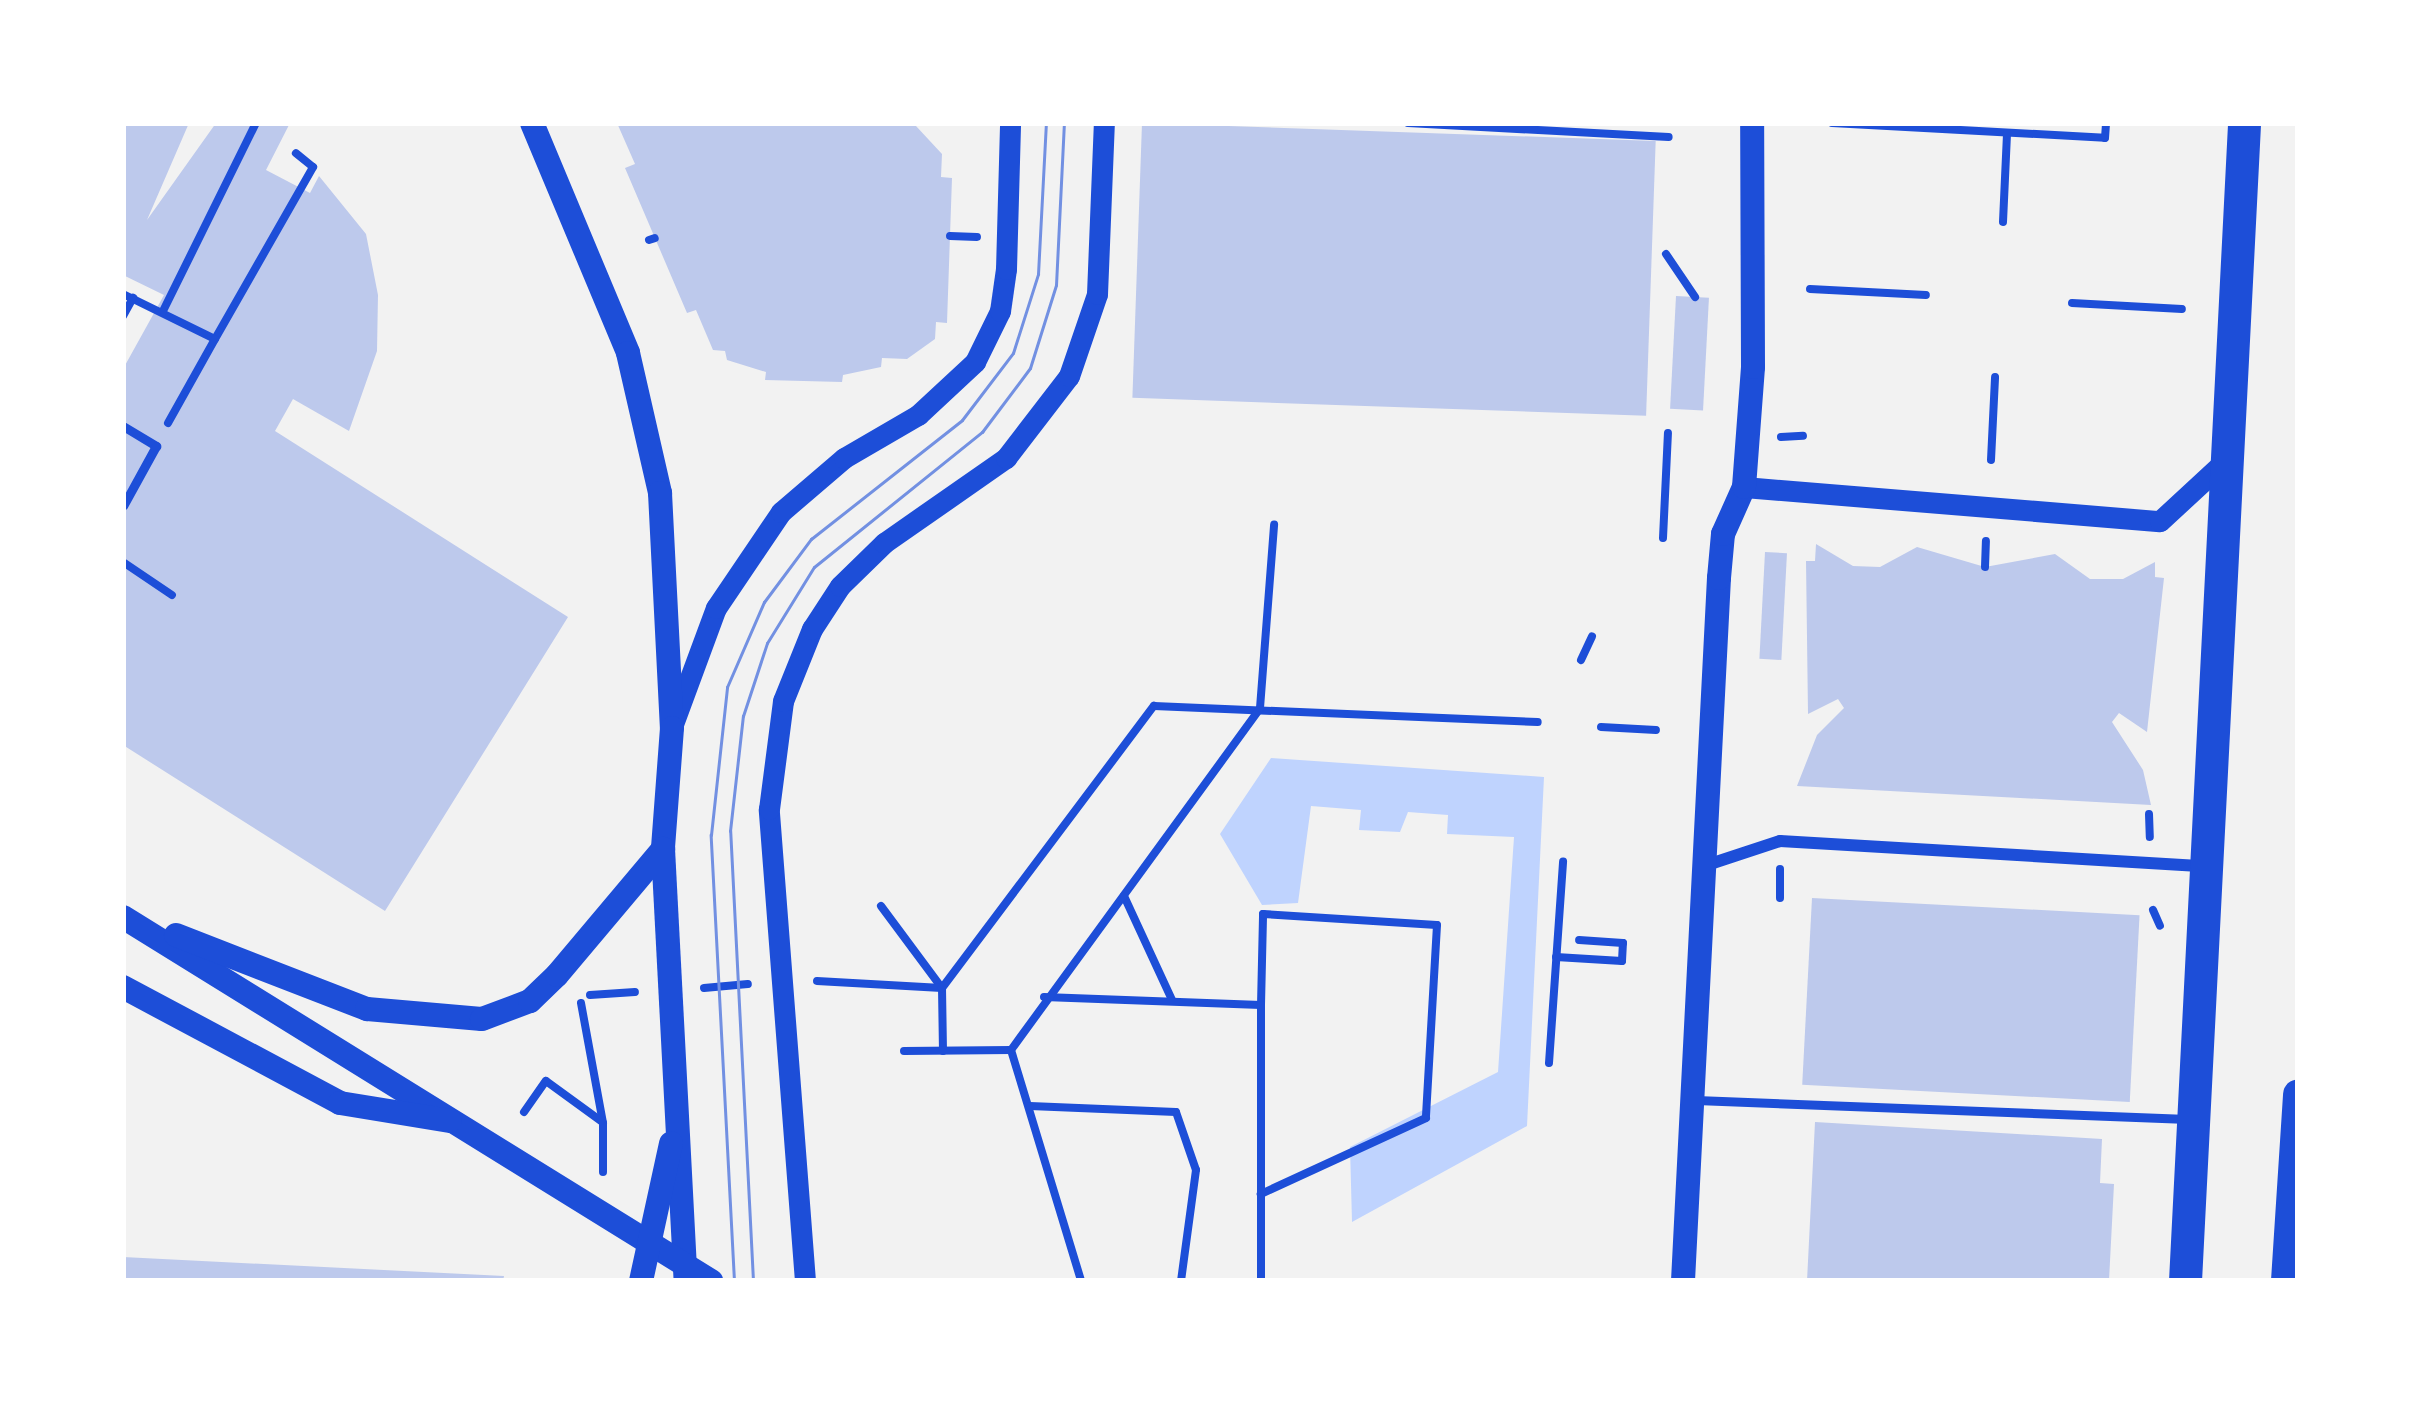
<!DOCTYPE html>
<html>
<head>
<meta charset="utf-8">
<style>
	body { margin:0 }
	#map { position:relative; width:2421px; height:1404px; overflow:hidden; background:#f2f2f2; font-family:"Source Sans 3",sans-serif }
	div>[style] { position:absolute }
	.water>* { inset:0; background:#bfd3fe }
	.building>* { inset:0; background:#bdc9ec; transform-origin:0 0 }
	.path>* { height:8px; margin:-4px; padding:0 4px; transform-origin:4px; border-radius:4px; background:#1d4ed8 }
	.service>* { height:9px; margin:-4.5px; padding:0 4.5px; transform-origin:4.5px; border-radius:4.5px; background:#1d4ed8 }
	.minor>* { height:12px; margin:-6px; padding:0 6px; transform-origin:6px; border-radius:6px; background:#1d4ed8 }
	.tertiary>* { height:21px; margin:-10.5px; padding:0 10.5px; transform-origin:10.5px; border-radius:10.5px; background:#1d4ed8 }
	.secondary>* { height:24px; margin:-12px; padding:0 12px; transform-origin:12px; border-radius:12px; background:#1d4ed8 }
	.primary>* { height:30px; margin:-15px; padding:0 15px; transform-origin:15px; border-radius:15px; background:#1d4ed8 }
	.trunk>* { height:33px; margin:-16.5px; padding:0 16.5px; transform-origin:16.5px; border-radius:16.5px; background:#1d4ed8 }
	.tram>* { height:3px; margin:-1.5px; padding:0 1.5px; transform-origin:1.5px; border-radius:1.5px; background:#7290e2 }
	span { translate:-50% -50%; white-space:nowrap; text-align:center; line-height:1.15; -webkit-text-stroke:12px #fff; paint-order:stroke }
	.frame { position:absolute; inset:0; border:126px solid #fff; pointer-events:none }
</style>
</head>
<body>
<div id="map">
	<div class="water">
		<i style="clip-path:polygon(1271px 758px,1544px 777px,1527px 1126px,1352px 1222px,1350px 1147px,1498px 1072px,1514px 837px,1447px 834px,1448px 815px,1408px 812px,1400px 832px,1359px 830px,1361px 810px,1311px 806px,1298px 903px,1262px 905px,1220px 834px)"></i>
	</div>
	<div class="building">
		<i style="clip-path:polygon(123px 123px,189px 123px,147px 220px,216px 123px,290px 123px,266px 170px,310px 193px,319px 176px,366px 234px,378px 295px,377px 351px,349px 431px,293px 399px,275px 431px,568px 617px,385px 911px,123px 745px,123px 369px,164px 295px,123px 275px)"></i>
		<i style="clip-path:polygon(617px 123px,916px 126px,942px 154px,941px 177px,952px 178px,947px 323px,936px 322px,935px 339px,907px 359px,882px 358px,881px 367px,843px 375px,842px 382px,765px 380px,766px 372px,727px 360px,725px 351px,713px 350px,696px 310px,687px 313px,625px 168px,635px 164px)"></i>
		<i style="left:1142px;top:123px;width:514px;height:275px;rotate:2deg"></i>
		<i style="left:1676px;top:296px;width:33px;height:113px;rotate:3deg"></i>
		<i style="clip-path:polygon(1816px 544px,1853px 566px,1880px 567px,1917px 547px,1985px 567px,2055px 554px,2090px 579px,2123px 579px,2155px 562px,2155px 577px,2164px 578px,2147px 732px,2119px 713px,2112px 722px,2143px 770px,2151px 805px,1797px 786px,1817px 735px,1844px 708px,1838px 699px,1808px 714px,1806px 561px,1815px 561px)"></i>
		<i style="left:1765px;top:552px;width:22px;height:107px;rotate:3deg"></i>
		<i style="left:1812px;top:898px;width:328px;height:187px;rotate:3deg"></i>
		<i style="clip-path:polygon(1815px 1122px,2102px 1139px,2100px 1183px,2114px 1184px,2109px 1281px,1807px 1281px)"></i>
		<i style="clip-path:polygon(123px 1257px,504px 1276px,503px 1281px,123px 1281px)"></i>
	</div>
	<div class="path">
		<i style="left:1408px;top:123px;width:261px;rotate:3.1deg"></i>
		<i style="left:1832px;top:123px;width:273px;rotate:3.1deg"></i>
		<i style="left:2105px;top:138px;width:15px;rotate:-86deg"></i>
		<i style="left:2003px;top:222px;width:89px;rotate:-87.4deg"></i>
		<i style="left:950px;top:236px;width:27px;rotate:2deg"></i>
		<i style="left:649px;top:240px;width:6px;rotate:-18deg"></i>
		<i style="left:1666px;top:254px;width:52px;rotate:56deg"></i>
		<i style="left:1810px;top:289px;width:116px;rotate:3deg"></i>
		<i style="left:123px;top:294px;width:102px;rotate:26.1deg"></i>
		<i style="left:215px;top:339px;width:198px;rotate:-60.3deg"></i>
		<i style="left:313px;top:167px;width:22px;rotate:-141deg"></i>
		<i style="left:2072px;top:303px;width:110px;rotate:3.1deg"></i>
		<i style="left:163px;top:311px;width:210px;rotate:-63.7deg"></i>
		<i style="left:123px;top:316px;width:21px;rotate:-61deg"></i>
		<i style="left:168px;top:423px;width:96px;rotate:-60.8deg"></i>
		<i style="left:1781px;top:437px;width:22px;rotate:-3deg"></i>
		<i style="left:1991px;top:460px;width:83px;rotate:-87.2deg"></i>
		<i style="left:1663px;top:538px;width:105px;rotate:-87.3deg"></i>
		<i style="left:123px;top:562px;width:59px;rotate:34deg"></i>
		<i style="left:1985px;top:567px;width:26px;rotate:-88deg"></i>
		<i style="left:1581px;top:660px;width:26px;rotate:-65deg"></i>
		<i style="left:1601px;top:727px;width:55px;rotate:3.1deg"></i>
		<i style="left:2149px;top:814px;width:23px;rotate:88deg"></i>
		<i style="left:1124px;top:896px;width:115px;rotate:65.2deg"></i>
		<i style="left:1780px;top:898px;width:29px;rotate:-90deg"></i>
		<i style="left:881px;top:906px;width:102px;rotate:53.4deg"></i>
		<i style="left:942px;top:988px;width:63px;rotate:89.1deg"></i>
		<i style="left:2153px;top:910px;width:17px;rotate:66deg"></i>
		<i style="left:1556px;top:957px;width:66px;rotate:3.5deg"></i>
		<i style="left:1622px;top:961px;width:18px;rotate:-87deg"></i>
		<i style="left:1623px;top:943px;width:44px;rotate:-176.1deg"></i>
		<i style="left:817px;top:981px;width:125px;rotate:3.2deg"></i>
		<i style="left:942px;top:988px;width:353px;rotate:-53.1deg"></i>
		<i style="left:1154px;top:706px;width:384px;rotate:2.4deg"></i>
		<i style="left:704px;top:988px;width:44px;rotate:-5.2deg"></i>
		<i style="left:590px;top:995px;width:45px;rotate:-3.8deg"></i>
		<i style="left:1044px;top:997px;width:217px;rotate:2.1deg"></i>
		<i style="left:1261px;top:1005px;width:91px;rotate:-88.7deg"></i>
		<i style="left:1263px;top:914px;width:174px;rotate:3.6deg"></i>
		<i style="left:1437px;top:925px;width:193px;rotate:93.3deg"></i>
		<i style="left:1426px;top:1118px;width:182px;rotate:155.3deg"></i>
		<i style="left:1261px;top:1194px;width:87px;rotate:90deg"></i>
		<i style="left:581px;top:1003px;width:122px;rotate:79.6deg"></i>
		<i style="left:603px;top:1123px;width:49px;rotate:90deg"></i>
		<i style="left:1011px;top:1050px;width:423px;rotate:-53.9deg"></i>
		<i style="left:1260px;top:708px;width:184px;rotate:-85.6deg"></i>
		<i style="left:1011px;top:1050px;width:241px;rotate:73.1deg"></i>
		<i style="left:904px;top:1051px;width:107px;rotate:-0.5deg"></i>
		<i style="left:1549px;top:1063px;width:202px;rotate:-86deg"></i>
		<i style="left:1030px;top:1106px;width:146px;rotate:2.4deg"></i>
		<i style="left:1176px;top:1112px;width:61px;rotate:71deg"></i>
		<i style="left:1196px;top:1170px;width:112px;rotate:97.7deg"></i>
		<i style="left:524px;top:1112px;width:38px;rotate:-55deg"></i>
		<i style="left:546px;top:1081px;width:68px;rotate:36deg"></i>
		<i style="left:1261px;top:1194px;width:189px;rotate:-90deg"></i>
	</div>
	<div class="service">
		<i style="left:123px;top:426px;width:39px;rotate:31deg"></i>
		<i style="left:156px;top:446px;width:68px;rotate:118.8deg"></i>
		<i style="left:1696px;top:1100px;width:492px;rotate:2.2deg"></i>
	</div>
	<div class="minor">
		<i style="left:1704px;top:866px;width:80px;rotate:-18.2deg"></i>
		<i style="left:1780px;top:841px;width:424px;rotate:3.4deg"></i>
	</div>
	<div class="tertiary">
		<i style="left:1744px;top:487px;width:417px;rotate:4.7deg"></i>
		<i style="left:2160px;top:521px;width:88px;rotate:-42.7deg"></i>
		<i style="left:673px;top:724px;width:124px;rotate:-69.7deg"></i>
		<i style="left:716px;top:608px;width:116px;rotate:-55.9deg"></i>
		<i style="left:781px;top:512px;width:83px;rotate:-40.6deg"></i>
		<i style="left:844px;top:458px;width:86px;rotate:-30.2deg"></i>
		<i style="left:918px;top:415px;width:78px;rotate:-42.9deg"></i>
		<i style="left:975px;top:362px;width:57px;rotate:-63.9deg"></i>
		<i style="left:1000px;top:311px;width:42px;rotate:-81.9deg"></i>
		<i style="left:1006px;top:269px;width:146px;rotate:-88.4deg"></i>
		<i style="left:805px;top:1281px;width:473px;rotate:-94.4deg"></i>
		<i style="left:769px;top:809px;width:109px;rotate:-82.6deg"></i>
		<i style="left:783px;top:701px;width:78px;rotate:-68.1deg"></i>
		<i style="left:812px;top:629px;width:51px;rotate:-56.9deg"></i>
		<i style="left:840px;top:586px;width:62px;rotate:-44.3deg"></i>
		<i style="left:884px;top:543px;width:149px;rotate:-34.9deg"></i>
		<i style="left:1006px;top:458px;width:103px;rotate:-52.5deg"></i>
		<i style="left:1069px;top:376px;width:87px;rotate:-71.1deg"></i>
		<i style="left:1097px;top:294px;width:171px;rotate:-87.7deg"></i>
	</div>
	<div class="secondary">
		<i style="left:532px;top:123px;width:249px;rotate:67.3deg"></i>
		<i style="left:628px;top:353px;width:144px;rotate:77.1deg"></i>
		<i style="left:660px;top:493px;width:235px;rotate:87.1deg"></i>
		<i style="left:672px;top:728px;width:121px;rotate:94.3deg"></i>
		<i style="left:663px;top:849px;width:433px;rotate:87deg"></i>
		<i style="left:123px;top:917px;width:692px;rotate:31.76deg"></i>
		<i style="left:176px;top:935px;width:205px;rotate:21.2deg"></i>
		<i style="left:367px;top:1009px;width:115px;rotate:5deg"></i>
		<i style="left:482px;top:1019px;width:51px;rotate:-20.6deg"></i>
		<i style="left:530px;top:1001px;width:37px;rotate:-44deg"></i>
		<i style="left:557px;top:975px;width:165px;rotate:-49.9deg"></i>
		<i style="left:123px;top:987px;width:246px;rotate:28.1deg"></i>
		<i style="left:340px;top:1103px;width:111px;rotate:9.3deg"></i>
		<i style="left:641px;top:1281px;width:141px;rotate:-77.7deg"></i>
		<i style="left:1683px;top:1281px;width:704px;rotate:-87.07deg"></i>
		<i style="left:1719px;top:578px;width:44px;rotate:-84.8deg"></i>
		<i style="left:1723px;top:534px;width:51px;rotate:-65.9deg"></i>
		<i style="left:1744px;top:487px;width:120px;rotate:-85.7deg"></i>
		<i style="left:1753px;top:367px;width:244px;rotate:-90.2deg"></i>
	</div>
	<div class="primary">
		<i style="left:2286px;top:1281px;width:187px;rotate:-86.3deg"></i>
	</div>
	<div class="trunk">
		<i style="left:2185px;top:1281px;width:1160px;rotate:-87.08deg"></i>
	</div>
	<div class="tram">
		<i style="left:734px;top:1281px;width:447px;rotate:-93deg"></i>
		<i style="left:711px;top:835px;width:149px;rotate:-83.8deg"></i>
		<i style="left:727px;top:687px;width:93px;rotate:-66.5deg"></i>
		<i style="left:764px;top:602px;width:79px;rotate:-53.3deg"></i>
		<i style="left:811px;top:539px;width:192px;rotate:-38.2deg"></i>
		<i style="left:962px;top:420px;width:84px;rotate:-52.7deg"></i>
		<i style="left:1013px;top:353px;width:83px;rotate:-72.4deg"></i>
		<i style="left:1038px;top:274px;width:151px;rotate:-87deg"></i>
		<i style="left:753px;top:1281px;width:451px;rotate:-92.9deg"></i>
		<i style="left:730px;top:831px;width:116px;rotate:-83.6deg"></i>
		<i style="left:743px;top:716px;width:77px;rotate:-71.8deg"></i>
		<i style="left:767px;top:643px;width:89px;rotate:-58.3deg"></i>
		<i style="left:814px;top:567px;width:216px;rotate:-38.8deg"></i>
		<i style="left:982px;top:432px;width:80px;rotate:-53.1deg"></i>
		<i style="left:1030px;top:368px;width:87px;rotate:-72.6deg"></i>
		<i style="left:1056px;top:285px;width:162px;rotate:-87.2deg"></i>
	</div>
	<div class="frame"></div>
</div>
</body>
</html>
